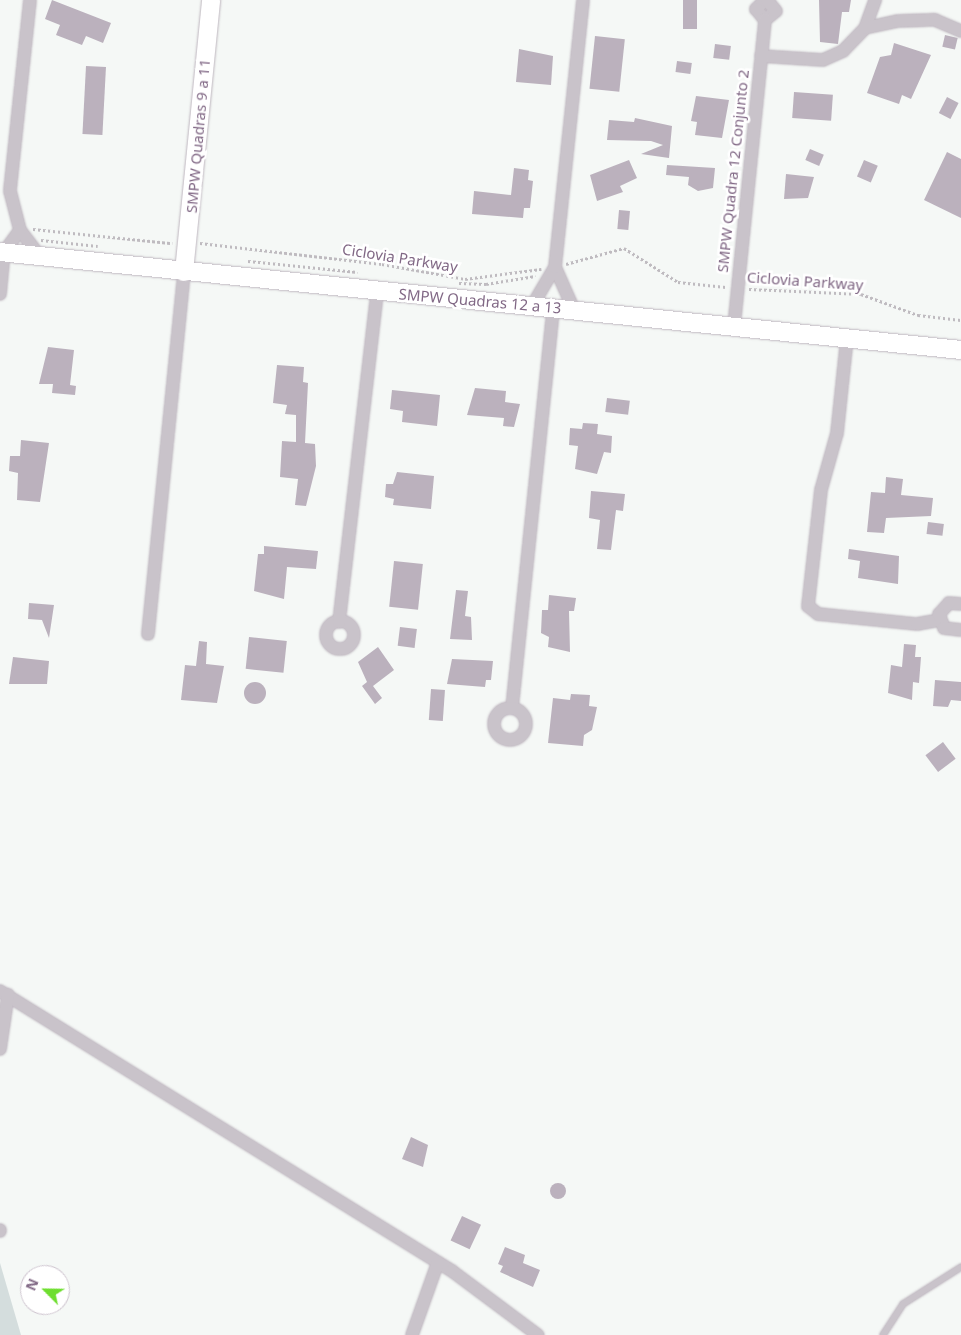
<!DOCTYPE html>
<html>
<head>
<meta charset="utf-8">
<style>
	body { margin:0 }
	#map { position:relative; width:961px; height:1335px; overflow:hidden; background:#f5f8f6; font-family:"Noto Sans",sans-serif }
	div>[style] { position:absolute }
	.green>* { inset:0; background:#d4dddd }
	.building>* { inset:0; background:#bbb1bd; transform-origin:0 0 }
	.round { border-radius:50% }
	.path>* { height:2.5px; margin-top:-1.25px; transform-origin:0; background:repeating-linear-gradient(90deg,#bfbbc0 0 2.5px,transparent 0 5px) }
	.roads { filter:drop-shadow(0 0 1px #beb6bf) drop-shadow(0 0 1px #beb6bf) }
	.lane>* { height:6px; margin:-3px; padding:0 3px; transform-origin:3px; border-radius:3px; background:#c9c3ca }
	.street>* { height:12px; margin:-6px; padding:0 6px; transform-origin:6px; border-radius:6px; background:#c9c3ca }
	.street>.ring { margin:-6px; padding:0; box-sizing:content-box; background:none; border:12px solid #c9c3ca; border-radius:50% }
	.secondary>* { height:18px; margin:-9px; padding:0 9px; transform-origin:9px; border-radius:9px; background:#fff }
	span { translate:-50% -50%; white-space:nowrap; text-align:center; line-height:1.15; -webkit-text-stroke:5px #fff; paint-order:stroke }
	.street-label { font-size:15px; color:#816885 }
	.north { position:absolute; left:20px; top:1265px; width:50px; height:50px; box-sizing:border-box; background:#fff; border:1px solid #cdc3ce; border-radius:50%; rotate:293deg; font-size:14px; font-weight:700; line-height:20px; text-align:center; color:#816885 }
	.north::after { content:''; display:block; margin:auto; width:18px; height:22px; background:#6ede2f; clip-path:polygon(50% 0,100% 100%,50% 72%,0 100%) }
</style>
</head>
<body>
<div id="map">
	<div class="green">
		<i style="clip-path:polygon(0 1263px,21px 1335px,0 1335px)"></i>
	</div>
	<div class="building">
		<i style="clip-path:polygon(52px 0,111px 23px,103px 43px,86px 36px,82px 45px,56px 35px,60px 25px,45px 19px)"></i>
		<i style="left:683px;top:0;width:14px;height:29px"></i>
		<i style="clip-path:polygon(819px 0,851px 0,849px 12px,842px 12px,838px 44px,820px 42px)"></i>
		<i style="left:945px;top:35px;width:13px;height:12px;rotate:13deg"></i>
		<i style="left:595px;top:36px;width:30px;height:53px;rotate:6deg"></i>
		<i style="clip-path:polygon(894px 43px,931px 55px,911px 99px,902px 95px,899px 104px,867px 93px,880px 57px,891px 55px)"></i>
		<i style="left:715px;top:44px;width:16px;height:14px;rotate:7deg"></i>
		<i style="clip-path:polygon(519px 49px,553px 56px,551px 85px,516px 82px)"></i>
		<i style="left:677px;top:61px;width:15px;height:11px;rotate:8deg"></i>
		<i style="left:86px;top:66px;width:20px;height:68px;rotate:3deg"></i>
		<i style="left:794px;top:92px;width:39px;height:26px;rotate:4deg"></i>
		<i style="clip-path:polygon(696px 96px,729px 100px,722px 138px,695px 135px,697px 122px,691px 121px)"></i>
		<i style="left:947px;top:97px;width:13px;height:18px;rotate:27deg"></i>
		<i style="clip-path:polygon(635px 118px,672px 126px,669px 158px,641px 154px,663px 145px,651px 141px,607px 140px,609px 120px,634px 122px)"></i>
		<i style="left:810px;top:149px;width:15px;height:12px;rotate:23deg"></i>
		<i style="clip-path:polygon(947px 152px,961px 159px,961px 218px,924px 200px)"></i>
		<i style="clip-path:polygon(629px 160px,637px 178px,620px 186px,623px 192px,597px 201px,590px 175px)"></i>
		<i style="left:864px;top:160px;width:15px;height:18px;rotate:23deg"></i>
		<i style="clip-path:polygon(667px 165px,715px 168px,713px 188px,698px 191px,688px 185px,689px 177px,666px 175px)"></i>
		<i style="clip-path:polygon(514px 168px,529px 170px,528px 180px,533px 181px,530px 208px,524px 208px,523px 218px,472px 214px,474px 191px,511px 195px)"></i>
		<i style="clip-path:polygon(786px 174px,814px 177px,808px 198px,784px 199px)"></i>
		<i style="left:619px;top:210px;width:11px;height:19px;rotate:5deg"></i>
		<i style="clip-path:polygon(48px 347px,74px 350px,70px 385px,76px 386px,75px 395px,52px 393px,53px 384px,39px 384px)"></i>
		<i style="clip-path:polygon(277px 365px,304px 367px,303px 382px,308px 383px,305px 443px,315px 444px,316px 466px,306px 506px,295px 505px,298px 479px,280px 477px,282px 441px,296px 442px,296px 415px,285px 414px,287px 405px,273px 403px)"></i>
		<i style="clip-path:polygon(475px 388px,506px 391px,505px 402px,520px 404px,514px 427px,503px 426px,504px 418px,467px 415px)"></i>
		<i style="clip-path:polygon(392px 390px,440px 395px,437px 426px,402px 422px,403px 411px,390px 409px)"></i>
		<i style="left:607px;top:398px;width:23px;height:14px;rotate:7deg"></i>
		<i style="clip-path:polygon(583px 423px,598px 424px,597px 434px,612px 436px,611px 453px,604px 452px,597px 474px,575px 469px,578px 446px,569px 445px,570px 428px,582px 429px)"></i>
		<i style="clip-path:polygon(21px 440px,49px 443px,40px 502px,17px 500px,18px 473px,9px 471px,10px 456px,20px 456px)"></i>
		<i style="clip-path:polygon(397px 472px,434px 476px,431px 509px,393px 505px,394px 499px,385px 497px,386px 484px,393px 484px)"></i>
		<i style="clip-path:polygon(886px 477px,903px 479px,901px 495px,933px 498px,931px 516px,886px 518px,884px 533px,867px 532px,871px 492px,885px 493px)"></i>
		<i style="clip-path:polygon(591px 491px,625px 494px,623px 511px,616px 510px,611px 550px,597px 549px,600px 520px,589px 518px)"></i>
		<i style="left:928px;top:522px;width:16px;height:12px;rotate:7deg"></i>
		<i style="clip-path:polygon(264px 546px,318px 551px,316px 569px,287px 567px,284px 599px,254px 591px,258px 554px,264px 554px)"></i>
		<i style="clip-path:polygon(849px 549px,899px 556px,898px 584px,858px 578px,860px 561px,848px 559px)"></i>
		<i style="left:394px;top:561px;width:29px;height:46px;rotate:6deg"></i>
		<i style="clip-path:polygon(456px 590px,468px 591px,465px 616px,471px 617px,472px 640px,450px 639px)"></i>
		<i style="clip-path:polygon(549px 595px,576px 598px,574px 611px,569px 611px,570px 652px,548px 647px,549px 637px,541px 633px,542px 610px,548px 610px)"></i>
		<i style="clip-path:polygon(29px 603px,54px 605px,49px 638px,42px 620px,28px 619px)"></i>
		<i style="left:400px;top:627px;width:17px;height:19px;rotate:7deg"></i>
		<i style="left:249px;top:637px;width:38px;height:32px;rotate:6deg"></i>
		<i style="clip-path:polygon(199px 641px,207px 642px,206px 664px,224px 666px,217px 703px,181px 700px,185px 665px,196px 666px)"></i>
		<i style="clip-path:polygon(904px 644px,916px 645px,915px 657px,921px 657px,919px 683px,913px 682px,912px 700px,888px 693px,891px 665px,902px 667px)"></i>
		<i style="clip-path:polygon(378px 647px,394px 670px,373px 686px,382px 698px,375px 704px,362px 686px,367px 682px,358px 662px)"></i>
		<i style="clip-path:polygon(13px 657px,49px 661px,47px 684px,9px 684px)"></i>
		<i style="clip-path:polygon(452px 659px,493px 661px,491px 680px,486px 680px,485px 687px,447px 684px)"></i>
		<i style="clip-path:polygon(935px 680px,961px 682px,961px 701px,951px 700px,948px 707px,933px 706px)"></i>
		<i class="round" style="left:244px;top:682px;width:22px;height:22px"></i>
		<i style="left:431px;top:689px;width:14px;height:31px;rotate:4deg"></i>
		<i style="clip-path:polygon(571px 694px,590px 695px,589px 706px,597px 707px,592px 730px,584px 735px,583px 746px,548px 743px,553px 698px,570px 700px)"></i>
		<i style="left:943px;top:742px;width:21px;height:22px;rotate:53deg"></i>
		<i style="clip-path:polygon(411px 1137px,428px 1145px,423px 1167px,402px 1159px)"></i>
		<i class="round" style="left:550px;top:1183px;width:16px;height:16px"></i>
		<i style="left:462px;top:1216px;width:21px;height:27px;rotate:25deg"></i>
		<i style="clip-path:polygon(505px 1247px,525px 1255px,523px 1263px,540px 1270px,533px 1287px,500px 1272px,503px 1266px,498px 1264px)"></i>
	</div>
	<div class="path">
		<i style="left:33px;top:229px;width:140px;rotate:5.8deg"></i>
		<i style="left:41px;top:240px;width:57px;rotate:6deg"></i>
		<i style="left:200px;top:243px;width:183px;rotate:6.6deg"></i>
		<i style="left:382px;top:264px;width:84px;rotate:10.2deg"></i>
		<i style="left:465px;top:279px;width:77px;rotate:-7.5deg"></i>
		<i style="left:248px;top:261px;width:110px;rotate:5.8deg"></i>
		<i style="left:566px;top:264px;width:60px;rotate:-15.4deg"></i>
		<i style="left:624px;top:248px;width:64px;rotate:32.2deg"></i>
		<i style="left:678px;top:282px;width:48px;rotate:5.9deg"></i>
		<i style="left:459px;top:283px;width:27px;rotate:2deg"></i>
		<i style="left:486px;top:284px;width:50px;rotate:-9.3deg"></i>
		<i style="left:749px;top:289px;width:112px;rotate:2.6deg"></i>
		<i style="left:861px;top:294px;width:61px;rotate:20.2deg"></i>
		<i style="left:918px;top:315px;width:43px;rotate:6.6deg"></i>
	</div>
	<div class="roads">
		<div class="lane">
			<i style="left:883px;top:1335px;width:37px;rotate:-57deg"></i>
			<i style="left:903px;top:1304px;width:69px;rotate:-32.5deg"></i>
		</div>
		<div class="street">
			<i style="left:30px;top:0;width:192px;rotate:96deg"></i>
			<i style="left:10px;top:191px;width:40px;rotate:75.6deg"></i>
			<i style="left:20px;top:230px;width:34px;rotate:53deg"></i>
			<i style="left:765px;top:0;width:13px;rotate:135deg"></i>
			<i style="left:756px;top:9px;width:14px;rotate:51deg"></i>
			<i style="left:765px;top:20px;width:14px;rotate:-39deg"></i>
			<i style="left:776px;top:11px;width:14px;rotate:-129deg"></i>
			<i style="left:865px;top:28px;width:30px;rotate:-70deg"></i>
			<i style="left:761px;top:56px;width:62px;rotate:3.7deg"></i>
			<i style="left:823px;top:60px;width:22px;rotate:-24deg"></i>
			<i style="left:843px;top:51px;width:32px;rotate:-46deg"></i>
			<i style="left:865px;top:28px;width:34px;rotate:-12deg"></i>
			<i style="left:898px;top:21px;width:37px;rotate:-2deg"></i>
			<i style="left:935px;top:20px;width:28px;rotate:23deg"></i>
			<i style="left:555px;top:267px;width:47px;rotate:66.2deg"></i>
			<i style="left:0;top:294px;width:42px;rotate:-84.6deg"></i>
			<i style="left:4px;top:252px;width:27px;rotate:-54deg"></i>
			<i style="left:532px;top:306px;width:45px;rotate:-59.5deg"></i>
			<i style="left:555px;top:267px;width:268px;rotate:-84deg"></i>
			<i style="left:734px;top:326px;width:308px;rotate:-84.2deg"></i>
			<i style="left:847px;top:338px;width:96px;rotate:96deg"></i>
			<i style="left:837px;top:433px;width:59px;rotate:105.7deg"></i>
			<i style="left:821px;top:490px;width:117px;rotate:96.4deg"></i>
			<i style="left:808px;top:606px;width:13px;rotate:39deg"></i>
			<i style="left:818px;top:614px;width:100px;rotate:5.8deg"></i>
			<i style="left:917px;top:624px;width:23px;rotate:-10deg"></i>
			<i style="left:961px;top:604px;width:12px;rotate:-175deg"></i>
			<i style="left:949px;top:603px;width:15px;rotate:132deg"></i>
			<i style="left:939px;top:614px;width:15px;rotate:70deg"></i>
			<i style="left:944px;top:628px;width:17px;rotate:7deg"></i>
			<i class="ring" style="left:326px;top:621px;width:16px;height:16px"></i>
			<i style="left:339px;top:622px;width:332px;rotate:-83.4deg"></i>
			<i style="left:148px;top:634px;width:364px;rotate:-84.3deg"></i>
			<i style="left:512px;top:708px;width:402px;rotate:-84.1deg"></i>
			<i class="ring" style="left:494px;top:708px;width:20px;height:20px"></i>
			<i style="left:0;top:991px;width:532px;rotate:31.78deg"></i>
			<i style="left:452px;top:1271px;width:107px;rotate:36.7deg"></i>
			<i style="left:0;top:1049px;width:55px;rotate:-81.6deg"></i>
			<i style="left:0;top:1230px;width:1px;rotate:90deg"></i>
			<i style="left:412px;top:1335px;width:77px;rotate:-70.4deg"></i>
		</div>
		<div class="secondary">
			<i style="left:0;top:252px;width:966px;rotate:5.82deg"></i>
			<i style="left:184px;top:272px;width:273px;rotate:-84.3deg"></i>
		</div>
	</div>
	<div class="street-label">
		<span style="left:198px;top:136px;rotate:-85deg">SMPW Quadras 9 a 11</span>
		<span style="left:733px;top:171px;rotate:-84deg">SMPW Quadra 12 Conjunto 2</span>
		<span style="left:400px;top:258px;rotate:9deg">Ciclovia Parkway</span>
		<span style="left:805px;top:281px;rotate:4deg">Ciclovia Parkway</span>
		<span style="left:480px;top:301px;rotate:5deg">SMPW Quadras 12 a 13</span>
	</div>
	<div class="north">N</div>
</div>
</body>
</html>
